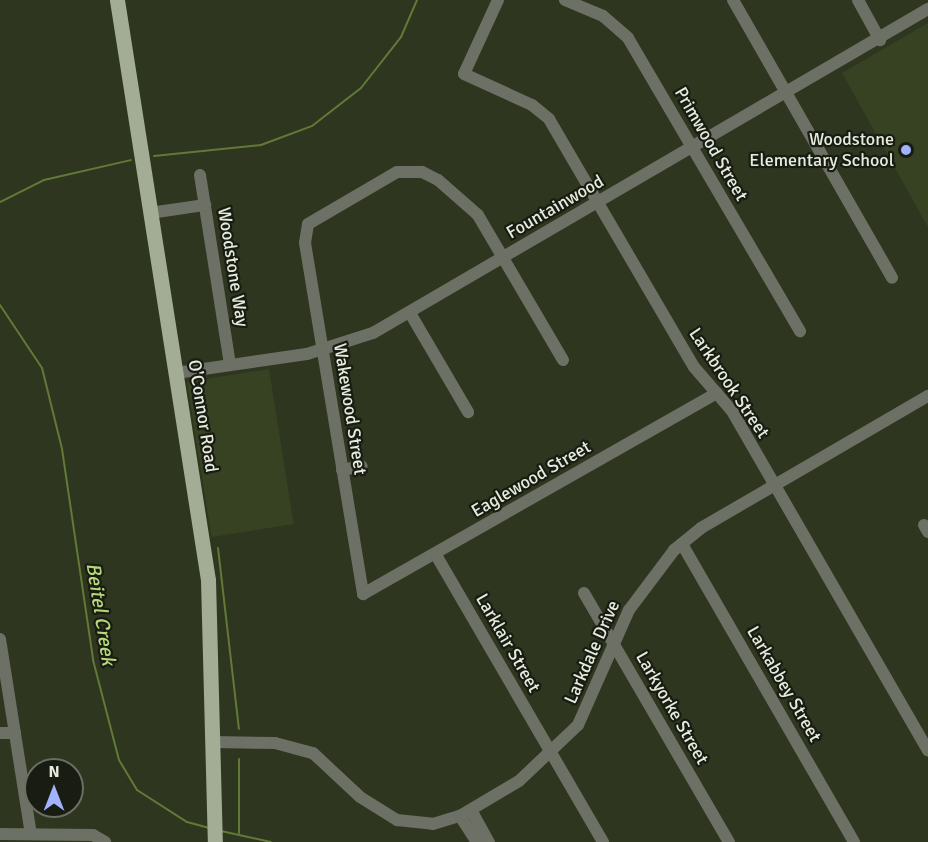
<!DOCTYPE html>
<html>
<head>
<meta charset="utf-8">
<style>
	body { margin:0 }
	#map { position:relative; width:928px; height:842px; overflow:hidden; background:#2e361f; font-family:Signika,sans-serif }
	div>[style] { position:absolute }
	.built>* { inset:0; background:#374223; transform-origin:0 0 }
	.stream>* { height:2px; margin:-1px; padding:0 1px; transform-origin:1px; border-radius:1px; background:#637937 }
	.minor>* { height:12px; margin:-6px; padding:0 6px; transform-origin:6px; border-radius:6px; background:#6c7065 }
	.major>* { height:15px; margin:-7.5px; padding:0 7.5px; transform-origin:7.5px; border-radius:7.5px; background:#a3ad95 }
	.dots>* { width:16px; height:16px; translate:-50% -50%; box-sizing:border-box; border:3px solid #181c12; border-radius:50% }
	span { translate:-50% -50%; white-space:nowrap; text-align:center; line-height:1.15; -webkit-text-stroke:4.5px #181c12; paint-order:stroke }
	.poi-label { font-size:18px; color:#e6ecdd }
	.right { translate:-100% -50%; text-align:right }
	.street-label { font-size:18px; color:#e6ecdd }
	.water-label { font-size:20px; color:#b7d87a; font-style:italic }
	.north { position:absolute; left:24px; top:758px; width:60px; height:60px; box-sizing:border-box; background:#181c12; border:2px solid #6a6f63; border-radius:50%; rotate:0deg; font-size:16px; font-weight:700; line-height:24px; text-align:center; color:#e6ecdd }
	.north::after { content:''; display:block; margin:auto; width:21px; height:27px; background:#a3b2fd; clip-path:polygon(50% 0,100% 100%,50% 72%,0 100%) }
</style>
</head>
<body>
<div id="map">
	<div class="built">
		<i style="clip-path:polygon(928px 23px,928px 227px,842px 73px)"></i>
		<i style="left:269px;top:369px;width:157px;height:83px;rotate:81deg"></i>
	</div>
	<div class="stream">
		<i style="left:154px;top:156px;width:108px;rotate:-5.9deg"></i>
		<i style="left:261px;top:145px;width:54px;rotate:-20.4deg"></i>
		<i style="left:312px;top:126px;width:62px;rotate:-37.8deg"></i>
		<i style="left:361px;top:88px;width:65px;rotate:-51.9deg"></i>
		<i style="left:401px;top:37px;width:40px;rotate:-66.6deg"></i>
		<i style="left:0;top:202px;width:49px;rotate:-26.6deg"></i>
		<i style="left:44px;top:180px;width:89px;rotate:-12.9deg"></i>
		<i style="left:0;top:305px;width:76px;rotate:56.3deg"></i>
		<i style="left:42px;top:368px;width:83px;rotate:76.1deg"></i>
		<i style="left:62px;top:449px;width:213px;rotate:81.6deg"></i>
		<i style="left:93px;top:660px;width:103px;rotate:75.4deg"></i>
		<i style="left:119px;top:760px;width:35px;rotate:59deg"></i>
		<i style="left:137px;top:790px;width:59px;rotate:32.6deg"></i>
		<i style="left:187px;top:822px;width:24px;rotate:15deg"></i>
		<i style="left:218px;top:548px;width:182px;rotate:83.4deg"></i>
		<i style="left:239px;top:759px;width:74px;rotate:90deg"></i>
		<i style="left:221px;top:831px;width:51px;rotate:12.4deg"></i>
	</div>
	<div class="minor">
		<i style="left:498px;top:0;width:81px;rotate:114.7deg"></i>
		<i style="left:464px;top:74px;width:75px;rotate:24.5deg"></i>
		<i style="left:532px;top:105px;width:22px;rotate:39deg"></i>
		<i style="left:549px;top:119px;width:287px;rotate:59.7deg"></i>
		<i style="left:694px;top:367px;width:58px;rotate:49.2deg"></i>
		<i style="left:732px;top:411px;width:392px;rotate:60deg"></i>
		<i style="left:565px;top:0;width:41px;rotate:22.8deg"></i>
		<i style="left:603px;top:16px;width:33px;rotate:41deg"></i>
		<i style="left:628px;top:38px;width:340px;rotate:59.6deg"></i>
		<i style="left:733px;top:0;width:320px;rotate:60.2deg"></i>
		<i style="left:858px;top:0;width:46px;rotate:61.2deg"></i>
		<i style="left:200px;top:175px;width:192px;rotate:81deg"></i>
		<i style="left:150px;top:213px;width:56px;rotate:-8.3deg"></i>
		<i style="left:410px;top:313px;width:115px;rotate:59.6deg"></i>
		<i style="left:563px;top:360px;width:168px;rotate:-120.4deg"></i>
		<i style="left:478px;top:215px;width:53px;rotate:-138.8deg"></i>
		<i style="left:438px;top:180px;width:18px;rotate:-153deg"></i>
		<i style="left:422px;top:172px;width:25px;rotate:180deg"></i>
		<i style="left:397px;top:172px;width:103px;rotate:149.7deg"></i>
		<i style="left:308px;top:224px;width:19px;rotate:99deg"></i>
		<i style="left:305px;top:243px;width:356px;rotate:80.6deg"></i>
		<i style="left:363px;top:594px;width:407px;rotate:-29.6deg"></i>
		<i style="left:176px;top:373px;width:132px;rotate:-8.3deg"></i>
		<i style="left:307px;top:354px;width:69px;rotate:-17.7deg"></i>
		<i style="left:373px;top:333px;width:643px;rotate:-30.28deg"></i>
		<i style="left:342px;top:470px;width:20px;rotate:-11deg"></i>
		<i style="left:924px;top:525px;width:8px;rotate:60deg"></i>
		<i style="left:682px;top:544px;width:344px;rotate:60deg"></i>
		<i style="left:436px;top:555px;width:332px;rotate:59.8deg"></i>
		<i style="left:584px;top:593px;width:288px;rotate:59.8deg"></i>
		<i style="left:0;top:639px;width:197px;rotate:81deg"></i>
		<i style="left:0;top:733px;width:15px"></i>
		<i style="left:214px;top:742px;width:61px;rotate:0.9deg"></i>
		<i style="left:275px;top:743px;width:39px;rotate:15deg"></i>
		<i style="left:313px;top:753px;width:64px;rotate:43.1deg"></i>
		<i style="left:360px;top:797px;width:44px;rotate:31.9deg"></i>
		<i style="left:397px;top:820px;width:36px;rotate:6deg"></i>
		<i style="left:433px;top:824px;width:28px;rotate:-17deg"></i>
		<i style="left:460px;top:816px;width:69px;rotate:-30.7deg"></i>
		<i style="left:519px;top:781px;width:81px;rotate:-43.5deg"></i>
		<i style="left:578px;top:725px;width:126px;rotate:-66.1deg"></i>
		<i style="left:629px;top:610px;width:75px;rotate:-53.1deg"></i>
		<i style="left:674px;top:550px;width:35px;rotate:-39deg"></i>
		<i style="left:701px;top:528px;width:263px;rotate:-30.2deg"></i>
		<i style="left:471px;top:810px;width:37px;rotate:61deg"></i>
		<i style="left:460px;top:816px;width:31px;rotate:57deg"></i>
		<i style="left:0;top:834px;width:93px;rotate:0.6deg"></i>
		<i style="left:93px;top:835px;width:14px;rotate:30deg"></i>
	</div>
	<div class="major">
		<i style="left:117px;top:0;width:587px;rotate:81.08deg"></i>
		<i style="left:208px;top:580px;width:262px;rotate:88.5deg"></i>
	</div>
	<div class="dots">
		<i style="left:906px;top:150px;background:#a3b2fd"></i>
	</div>
	<div class="poi-label">
		<span class="right" style="left:894px;top:150px">Woodstone<br>Elementary School</span>
	</div>
	<div class="street-label">
		<span style="left:711px;top:144px;rotate:60deg">Primwood Street</span>
		<span style="left:555px;top:207px;rotate:-30deg">Fountainwood</span>
		<span style="left:233px;top:267px;rotate:81deg">Woodstone Way</span>
		<span style="left:729px;top:383px;rotate:56deg">Larkbrook Street</span>
		<span style="left:350px;top:409px;rotate:81deg">Wakewood Street</span>
		<span style="left:203px;top:416px;rotate:81deg">O'Connor Road</span>
		<span style="left:531px;top:479px;rotate:-30deg">Eaglewood Street</span>
		<span style="left:508px;top:643px;rotate:60deg">Larklair Street</span>
		<span style="left:592px;top:652px;rotate:-66deg">Larkdale Drive</span>
		<span style="left:784px;top:684px;rotate:60deg">Larkabbey Street</span>
		<span style="left:672px;top:708px;rotate:60deg">Larkyorke Street</span>
	</div>
	<div class="water-label">
		<span style="left:101px;top:614px;rotate:81deg">Beitel Creek</span>
	</div>
	<div class="north">N</div>
</div>
</body>
</html>
